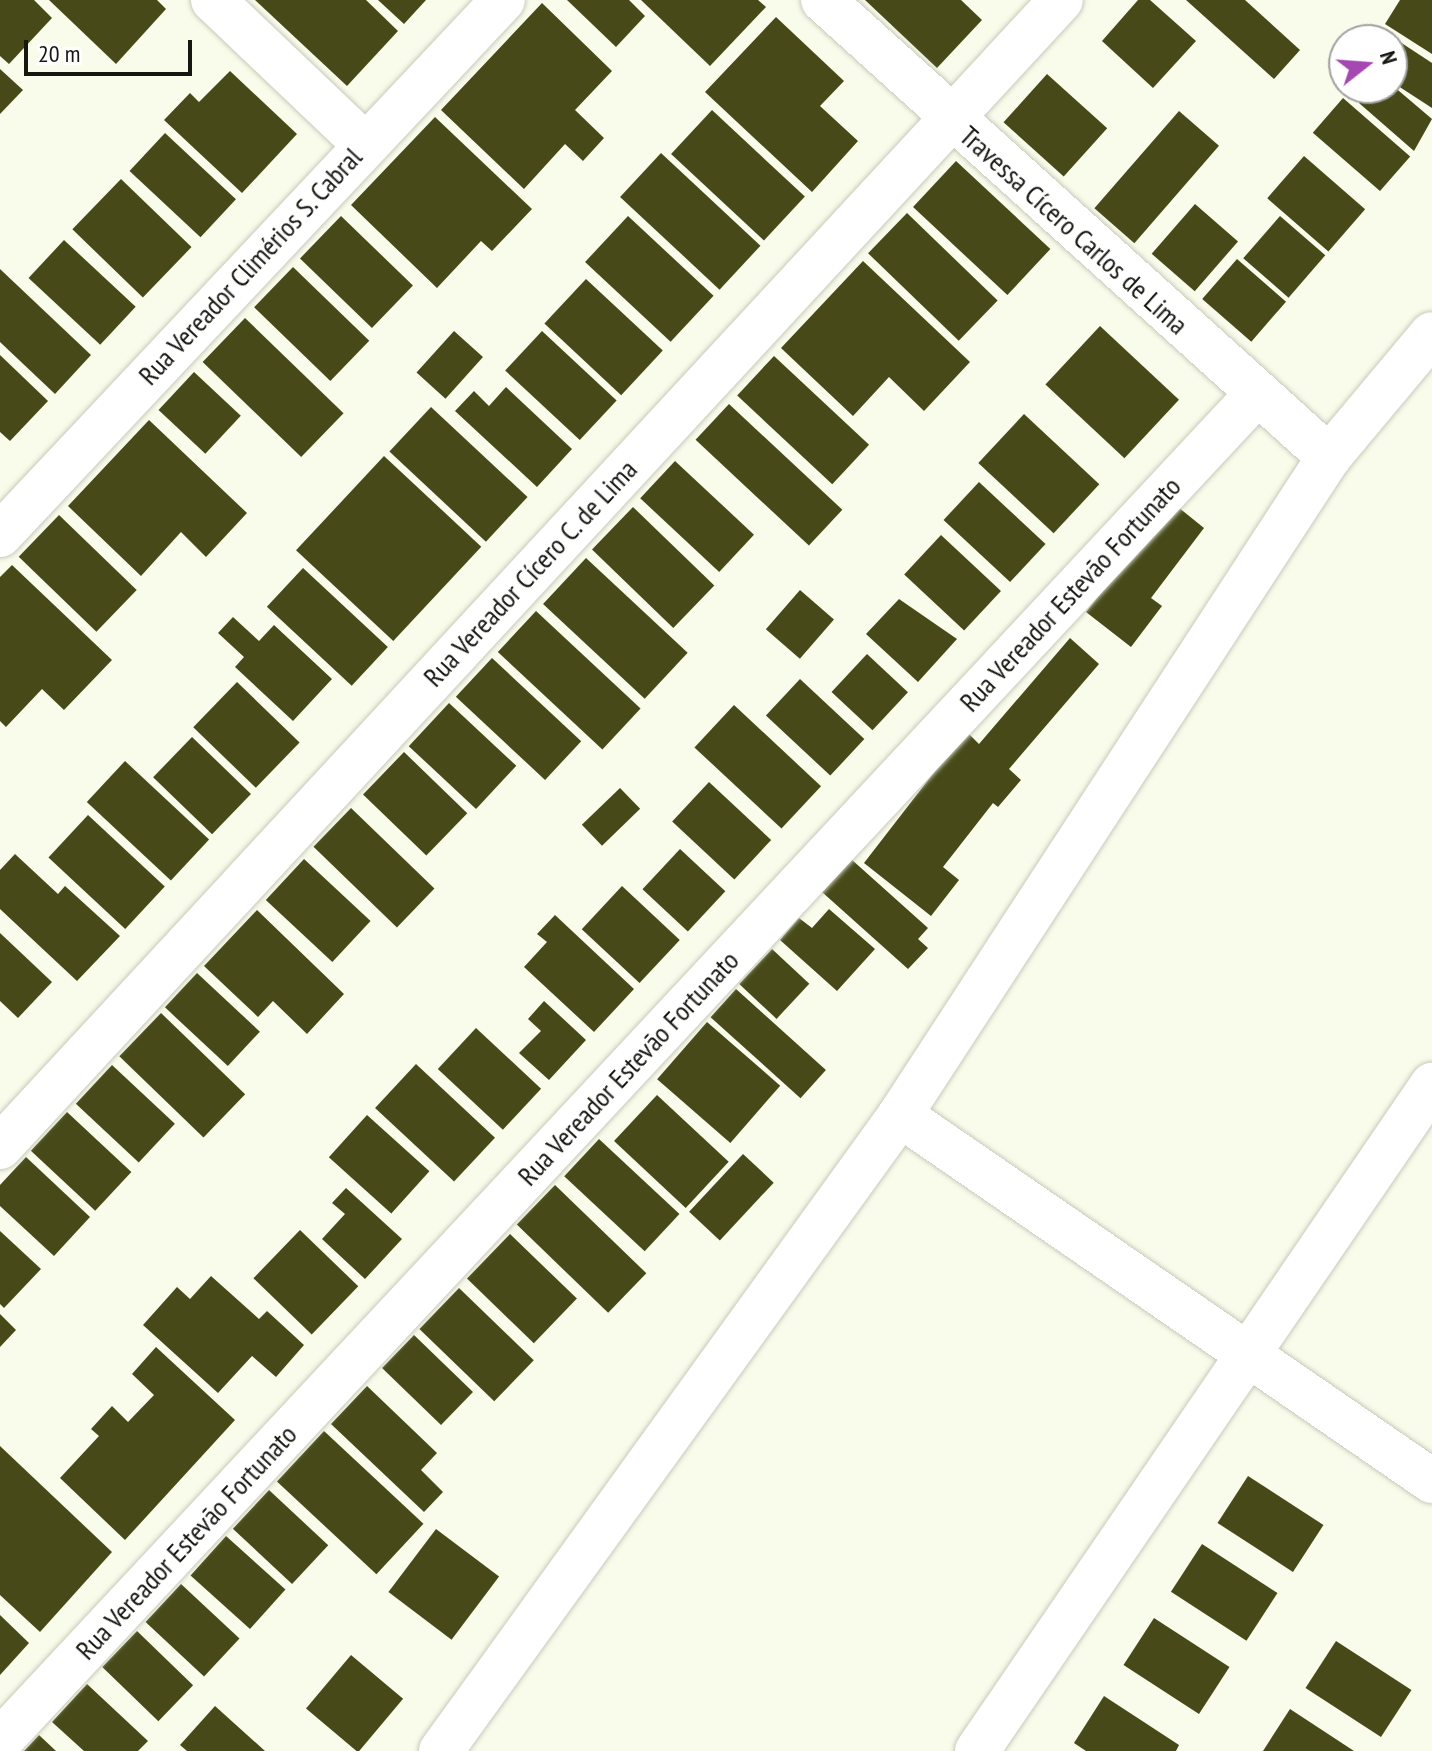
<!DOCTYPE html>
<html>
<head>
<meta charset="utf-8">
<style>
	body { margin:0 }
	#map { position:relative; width:1432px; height:1751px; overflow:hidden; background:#f9fbeb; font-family:"PT Sans Narrow",sans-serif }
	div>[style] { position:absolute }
	.building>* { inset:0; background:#474a18; transform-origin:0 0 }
	.roads { filter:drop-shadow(0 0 2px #c8caba) drop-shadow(0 0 2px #c8caba) }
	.street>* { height:44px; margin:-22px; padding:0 22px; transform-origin:22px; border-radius:22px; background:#fff }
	span { translate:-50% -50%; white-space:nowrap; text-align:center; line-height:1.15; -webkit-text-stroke:8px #fff; paint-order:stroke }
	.street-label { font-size:28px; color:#161711 }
	.north { position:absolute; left:1328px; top:24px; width:80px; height:80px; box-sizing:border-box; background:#fff; border:2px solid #a2a2a0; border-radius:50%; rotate:73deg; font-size:22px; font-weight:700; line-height:32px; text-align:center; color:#161711 }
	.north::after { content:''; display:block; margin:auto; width:28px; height:36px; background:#a548b2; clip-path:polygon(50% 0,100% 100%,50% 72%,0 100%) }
	.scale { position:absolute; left:24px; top:40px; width:168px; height:36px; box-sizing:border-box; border:4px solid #161711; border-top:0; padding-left:10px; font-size:24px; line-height:28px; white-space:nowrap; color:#161711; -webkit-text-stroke:6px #fff; paint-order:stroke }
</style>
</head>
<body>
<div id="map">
	<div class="building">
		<i style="clip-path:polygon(0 0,34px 0,52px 18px,9px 64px,0 56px)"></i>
		<i style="clip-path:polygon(49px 0,157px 0,166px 9px,116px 64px)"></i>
		<i style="clip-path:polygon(255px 0,366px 0,398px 31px,347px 86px)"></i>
		<i style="clip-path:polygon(378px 0,426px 0,404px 24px)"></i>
		<i style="clip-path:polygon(567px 0,629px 0,645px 16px,616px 47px)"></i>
		<i style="clip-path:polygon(641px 0,758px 0,766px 7px,710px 66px)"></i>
		<i style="clip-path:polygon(865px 0,961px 0,982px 20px,937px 68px)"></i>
		<i style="clip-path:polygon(1138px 0,1150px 0,1196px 41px,1153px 88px,1102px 41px)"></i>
		<i style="clip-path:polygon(1186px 0,1245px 0,1300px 50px,1274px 79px)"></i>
		<i style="clip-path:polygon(1400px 0,1432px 0,1432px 54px,1385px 24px)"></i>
		<i style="clip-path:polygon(542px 3px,612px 71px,575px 110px,604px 138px,583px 161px,565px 144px,524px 189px,441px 110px)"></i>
		<i style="clip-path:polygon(776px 17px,844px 81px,820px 106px,858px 141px,812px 192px,705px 92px)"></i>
		<i style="clip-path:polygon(1397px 40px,1432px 63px,1432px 108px,1392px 82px)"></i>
		<i style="clip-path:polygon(0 69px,23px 90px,0 114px)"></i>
		<i style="clip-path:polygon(230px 71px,297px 134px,242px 193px,164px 120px,190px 93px,199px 102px)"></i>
		<i style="left:1047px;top:74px;width:81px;height:65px;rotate:42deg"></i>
		<i style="clip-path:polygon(1392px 85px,1432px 119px,1414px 151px,1359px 103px,1372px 88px)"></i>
		<i style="left:1343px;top:98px;width:89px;height:46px;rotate:41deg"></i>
		<i style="left:712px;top:110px;width:127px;height:60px;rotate:43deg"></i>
		<i style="left:1179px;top:111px;width:53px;height:129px;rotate:41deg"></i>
		<i style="clip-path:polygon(435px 117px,532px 209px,492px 251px,481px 241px,437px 288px,351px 205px)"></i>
		<i style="left:165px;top:133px;width:97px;height:52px;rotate:43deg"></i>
		<i style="left:661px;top:153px;width:136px;height:60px;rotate:43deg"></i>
		<i style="left:1304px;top:156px;width:81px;height:56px;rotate:41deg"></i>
		<i style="left:956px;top:161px;width:129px;height:63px;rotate:43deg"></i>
		<i style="left:121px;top:179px;width:98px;height:70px;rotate:44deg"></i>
		<i style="left:1195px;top:204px;width:57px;height:66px;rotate:41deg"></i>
		<i style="left:907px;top:213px;width:126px;height:56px;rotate:44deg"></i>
		<i style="left:341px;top:216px;width:100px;height:59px;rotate:44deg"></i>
		<i style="left:628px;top:216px;width:117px;height:63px;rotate:43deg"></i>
		<i style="left:1280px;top:216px;width:60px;height:56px;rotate:41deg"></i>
		<i style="left:64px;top:240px;width:98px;height:52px;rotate:43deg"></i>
		<i style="left:1237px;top:259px;width:65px;height:53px;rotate:41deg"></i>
		<i style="clip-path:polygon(863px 261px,970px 362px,924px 411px,889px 377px,853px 416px,781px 348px)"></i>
		<i style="left:293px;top:267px;width:106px;height:56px;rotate:44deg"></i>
		<i style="clip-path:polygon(0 269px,91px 355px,55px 394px,0 342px)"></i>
		<i style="left:586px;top:279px;width:105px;height:61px;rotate:43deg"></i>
		<i style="left:245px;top:318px;width:137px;height:61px;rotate:44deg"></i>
		<i style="left:1100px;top:326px;width:108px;height:80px;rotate:43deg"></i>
		<i style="left:454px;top:331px;width:39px;height:56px;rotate:42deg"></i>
		<i style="left:542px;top:331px;width:102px;height:54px;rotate:43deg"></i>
		<i style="clip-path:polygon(0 355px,48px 401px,10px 441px,0 432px)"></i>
		<i style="left:774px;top:356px;width:130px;height:54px;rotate:43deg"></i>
		<i style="left:194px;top:372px;width:64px;height:52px;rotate:43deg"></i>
		<i style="clip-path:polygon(506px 387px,572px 449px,537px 487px,455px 411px,474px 391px,489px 406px)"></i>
		<i style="left:729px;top:404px;width:155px;height:49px;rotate:43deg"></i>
		<i style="left:431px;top:407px;width:132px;height:61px;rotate:43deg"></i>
		<i style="left:1024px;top:414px;width:103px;height:67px;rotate:43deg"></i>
		<i style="clip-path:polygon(149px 420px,247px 513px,206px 557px,181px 532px,141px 576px,68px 506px)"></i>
		<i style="left:384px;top:456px;width:133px;height:129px;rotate:43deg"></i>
		<i style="left:675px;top:461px;width:108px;height:51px;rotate:43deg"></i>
		<i style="left:979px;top:482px;width:91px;height:52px;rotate:43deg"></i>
		<i style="clip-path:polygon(1173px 503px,1204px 528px,1151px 598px,1162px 606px,1131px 647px,1086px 612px)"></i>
		<i style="left:633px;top:507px;width:113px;height:59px;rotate:44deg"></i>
		<i style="left:59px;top:515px;width:108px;height:58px;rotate:44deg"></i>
		<i style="left:941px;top:535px;width:82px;height:54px;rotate:43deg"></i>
		<i style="left:586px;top:558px;width:139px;height:63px;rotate:43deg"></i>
		<i style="clip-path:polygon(12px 565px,112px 660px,64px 710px,42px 689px,6px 727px,0 721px,0 577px)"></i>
		<i style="left:303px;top:568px;width:116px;height:53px;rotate:43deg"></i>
		<i style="left:800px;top:590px;width:45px;height:52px;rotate:41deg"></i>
		<i style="clip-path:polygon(899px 599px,957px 639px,918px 682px,866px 634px)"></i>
		<i style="left:536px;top:611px;width:143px;height:56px;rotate:43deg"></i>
		<i style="clip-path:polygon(233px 617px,259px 641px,274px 625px,332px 679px,293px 721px,235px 667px,244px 657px,218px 633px)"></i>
		<i style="clip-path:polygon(1070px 638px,1099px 664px,1009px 769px,1021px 780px,998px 807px,993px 803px,943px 867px,959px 880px,931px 916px,864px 863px,966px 731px,979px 744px)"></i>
		<i style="left:867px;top:654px;width:56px;height:52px;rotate:43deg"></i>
		<i style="left:492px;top:658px;width:122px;height:53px;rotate:43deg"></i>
		<i style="left:800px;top:679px;width:88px;height:50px;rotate:43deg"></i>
		<i style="left:237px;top:682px;width:87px;height:63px;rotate:44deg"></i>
		<i style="left:449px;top:703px;width:92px;height:59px;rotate:43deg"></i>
		<i style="left:734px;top:705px;width:119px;height:58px;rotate:43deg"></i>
		<i style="left:192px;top:737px;width:82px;height:56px;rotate:44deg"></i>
		<i style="left:404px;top:752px;width:88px;height:59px;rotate:44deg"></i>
		<i style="left:125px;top:761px;width:115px;height:56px;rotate:43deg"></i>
		<i style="left:709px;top:782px;width:85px;height:54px;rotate:43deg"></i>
		<i style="left:620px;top:788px;width:29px;height:53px;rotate:46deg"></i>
		<i style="left:351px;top:808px;width:116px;height:54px;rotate:44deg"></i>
		<i style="left:88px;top:815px;width:105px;height:58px;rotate:43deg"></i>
		<i style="left:680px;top:849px;width:62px;height:55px;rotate:43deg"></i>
		<i style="clip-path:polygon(15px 854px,58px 894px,65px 886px,120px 936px,77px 981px,0 909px,0 870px)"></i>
		<i style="left:304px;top:859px;width:91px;height:56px;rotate:43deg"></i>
		<i style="clip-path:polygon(851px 859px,928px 928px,918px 939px,928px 948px,908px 969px,822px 892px)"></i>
		<i style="left:622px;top:886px;width:79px;height:59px;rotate:43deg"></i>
		<i style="clip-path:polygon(829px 909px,875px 949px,837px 991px,780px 940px,799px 918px,812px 928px)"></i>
		<i style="clip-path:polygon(257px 910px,344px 994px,307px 1034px,273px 1001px,258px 1017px,204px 966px)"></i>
		<i style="clip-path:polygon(555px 915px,634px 989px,594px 1032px,524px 967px,547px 942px,537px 934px)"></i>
		<i style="clip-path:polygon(0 933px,52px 982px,18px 1018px,0 1001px)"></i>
		<i style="left:772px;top:949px;width:51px;height:48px;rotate:43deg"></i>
		<i style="left:197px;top:973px;width:86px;height:47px;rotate:43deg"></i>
		<i style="left:736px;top:989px;width:121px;height:38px;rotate:42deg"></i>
		<i style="clip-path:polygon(544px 1001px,586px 1040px,549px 1080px,519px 1053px,541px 1031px,528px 1019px)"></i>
		<i style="left:161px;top:1013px;width:117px;height:60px;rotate:44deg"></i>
		<i style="left:707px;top:1022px;width:97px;height:76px;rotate:41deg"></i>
		<i style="left:476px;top:1028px;width:89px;height:56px;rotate:43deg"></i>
		<i style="left:416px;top:1064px;width:108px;height:60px;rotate:43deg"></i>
		<i style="left:112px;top:1065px;width:86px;height:53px;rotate:43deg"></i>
		<i style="left:657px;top:1095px;width:98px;height:63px;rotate:43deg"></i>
		<i style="left:67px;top:1112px;width:88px;height:53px;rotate:43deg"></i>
		<i style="left:367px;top:1115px;width:84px;height:57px;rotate:42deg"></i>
		<i style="left:599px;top:1139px;width:110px;height:51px;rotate:43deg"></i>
		<i style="left:743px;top:1154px;width:42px;height:79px;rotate:43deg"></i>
		<i style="clip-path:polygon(26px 1157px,90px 1217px,54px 1256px,0 1206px,0 1185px)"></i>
		<i style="left:555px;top:1185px;width:127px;height:55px;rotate:44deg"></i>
		<i style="clip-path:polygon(346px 1188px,402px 1239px,365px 1279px,322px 1239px,345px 1214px,332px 1203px)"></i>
		<i style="left:300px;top:1230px;width:81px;height:67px;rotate:44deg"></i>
		<i style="clip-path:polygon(0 1231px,41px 1269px,4px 1308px,0 1304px)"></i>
		<i style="left:510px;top:1234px;width:93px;height:62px;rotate:44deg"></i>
		<i style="clip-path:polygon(211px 1276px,259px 1319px,267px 1311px,304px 1345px,276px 1377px,252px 1356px,218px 1393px,143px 1325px,177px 1287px,190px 1299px)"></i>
		<i style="left:459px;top:1288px;width:104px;height:57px;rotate:44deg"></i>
		<i style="clip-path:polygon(0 1314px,16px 1330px,0 1347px)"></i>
		<i style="left:414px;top:1335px;width:82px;height:46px;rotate:44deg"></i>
		<i style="clip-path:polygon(156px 1347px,235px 1420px,125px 1540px,60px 1478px,99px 1436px,91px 1429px,112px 1406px,128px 1422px,154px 1395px,132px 1374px)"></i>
		<i style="clip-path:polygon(367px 1386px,437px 1453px,421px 1470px,443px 1492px,424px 1512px,331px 1424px)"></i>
		<i style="left:324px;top:1431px;width:136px;height:69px;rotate:43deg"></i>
		<i style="clip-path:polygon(0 1446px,112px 1552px,40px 1632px,0 1595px)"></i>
		<i style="left:1248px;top:1476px;width:90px;height:56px;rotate:33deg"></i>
		<i style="left:269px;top:1490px;width:81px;height:53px;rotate:43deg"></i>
		<i style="left:436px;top:1529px;width:79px;height:79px;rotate:37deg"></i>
		<i style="left:226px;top:1536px;width:80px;height:53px;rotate:42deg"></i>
		<i style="left:1202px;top:1544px;width:90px;height:57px;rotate:33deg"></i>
		<i style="left:181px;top:1584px;width:80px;height:52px;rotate:43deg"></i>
		<i style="clip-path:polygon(0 1615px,29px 1643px,0 1675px)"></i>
		<i style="left:1154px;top:1618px;width:90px;height:56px;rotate:33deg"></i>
		<i style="left:137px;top:1631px;width:78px;height:50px;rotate:44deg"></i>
		<i style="left:1336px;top:1641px;width:90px;height:56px;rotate:33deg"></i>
		<i style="left:351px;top:1655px;width:68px;height:70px;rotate:40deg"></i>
		<i style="clip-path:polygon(87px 1684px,148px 1741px,138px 1751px,84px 1751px,52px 1722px)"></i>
		<i style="clip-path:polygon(1104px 1696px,1179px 1745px,1176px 1751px,1086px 1751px,1074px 1743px)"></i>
		<i style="clip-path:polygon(215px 1706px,265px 1751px,187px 1751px,180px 1745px)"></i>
		<i style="clip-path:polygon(1290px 1709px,1354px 1751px,1263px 1751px)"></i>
		<i style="clip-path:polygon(39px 1735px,56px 1751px,24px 1751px)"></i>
	</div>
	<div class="roads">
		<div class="street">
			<i style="left:213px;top:0;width:209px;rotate:43.6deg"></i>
			<i style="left:823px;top:0;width:682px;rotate:42.09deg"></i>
			<i style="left:0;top:535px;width:734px;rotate:-46.77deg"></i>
			<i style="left:900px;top:1115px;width:646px;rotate:34.53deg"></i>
			<i style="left:0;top:1147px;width:1562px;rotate:-47.23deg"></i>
			<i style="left:0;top:1741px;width:1840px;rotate:-46.98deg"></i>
			<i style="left:441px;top:1751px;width:784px;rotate:-54.18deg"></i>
			<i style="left:900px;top:1115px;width:785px;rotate:-56.9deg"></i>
			<i style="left:1329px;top:457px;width:160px;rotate:-50.1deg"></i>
			<i style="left:977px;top:1751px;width:807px;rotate:-55.66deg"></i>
		</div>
	</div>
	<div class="street-label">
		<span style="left:1074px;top:230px;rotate:42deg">Travessa Cícero Carlos de Lima</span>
		<span style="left:250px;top:266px;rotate:-47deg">Rua Vereador Climérios S. Cabral</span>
		<span style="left:530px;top:573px;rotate:-47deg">Rua Vereador Cícero C. de Lima</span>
		<span style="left:1070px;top:594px;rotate:-47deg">Rua Vereador Estevão Fortunato</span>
		<span style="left:628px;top:1068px;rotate:-47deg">Rua Vereador Estevão Fortunato</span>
		<span style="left:186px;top:1542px;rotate:-47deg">Rua Vereador Estevão Fortunato</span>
	</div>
	<div class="north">N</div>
	<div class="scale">20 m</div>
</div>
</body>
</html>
